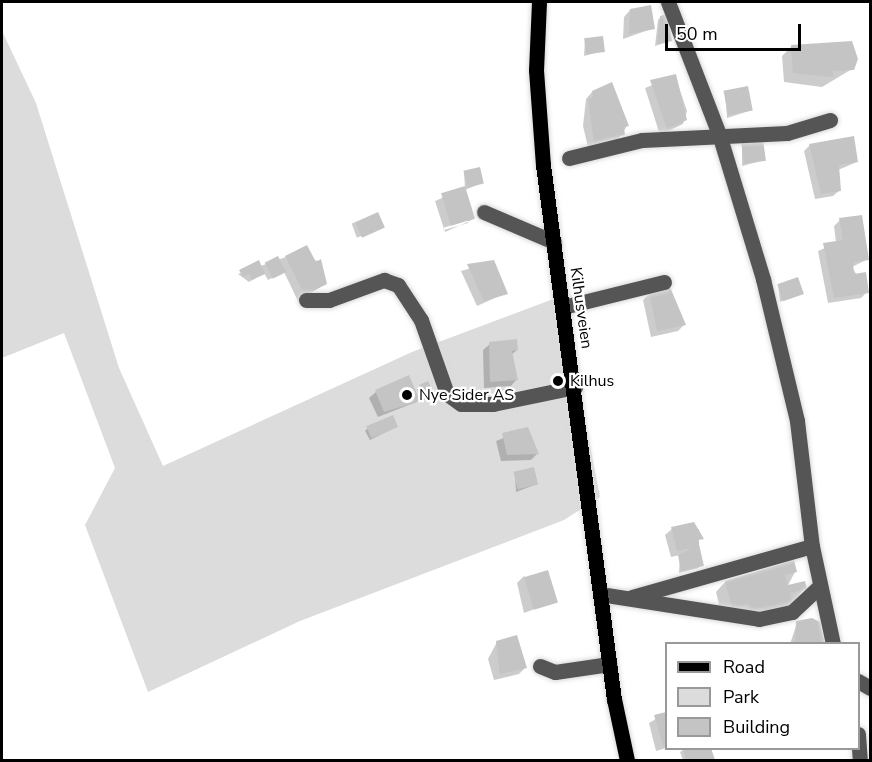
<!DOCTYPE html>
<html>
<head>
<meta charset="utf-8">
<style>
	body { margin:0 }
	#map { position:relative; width:872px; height:762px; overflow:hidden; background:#fff; font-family:"Nunito Sans",sans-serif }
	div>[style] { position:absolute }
	.green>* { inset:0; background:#dcdcdc }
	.shadow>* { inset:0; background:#0003; transform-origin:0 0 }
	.building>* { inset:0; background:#c4c4c4; transform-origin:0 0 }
	.roads { filter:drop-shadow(0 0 2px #dbdbdb) drop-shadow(0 0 2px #dbdbdb) }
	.minor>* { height:15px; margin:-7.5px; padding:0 7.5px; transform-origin:7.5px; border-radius:7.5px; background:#555 }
	.major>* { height:15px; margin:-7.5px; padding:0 7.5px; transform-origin:7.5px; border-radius:7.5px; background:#000 }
	.dots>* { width:16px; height:16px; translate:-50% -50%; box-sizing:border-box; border:3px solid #fff; border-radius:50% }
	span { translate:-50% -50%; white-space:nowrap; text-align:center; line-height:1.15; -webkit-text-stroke:4.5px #fff; paint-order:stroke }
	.street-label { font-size:16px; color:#000 }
	.poi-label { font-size:16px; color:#000 }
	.left { translate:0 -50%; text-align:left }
	.frame { position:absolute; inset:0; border:3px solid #000; pointer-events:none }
	.legend { position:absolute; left:665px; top:642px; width:195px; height:108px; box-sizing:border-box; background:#fff; border:2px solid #999; margin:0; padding:8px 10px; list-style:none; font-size:18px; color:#000 }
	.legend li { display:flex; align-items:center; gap:12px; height:30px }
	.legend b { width:30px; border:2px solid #999 }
	.scale { position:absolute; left:665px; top:24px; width:136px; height:27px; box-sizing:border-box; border:3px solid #000; border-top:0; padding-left:8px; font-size:18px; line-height:21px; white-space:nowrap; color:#000; -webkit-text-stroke:4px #fff; paint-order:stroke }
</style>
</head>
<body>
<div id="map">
	<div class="green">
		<i style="clip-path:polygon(2px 31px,36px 103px,119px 368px,163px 466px,412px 352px,556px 298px,564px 312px,600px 497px,564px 520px,300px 621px,148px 692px,85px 525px,115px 468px,64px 333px,2px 358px)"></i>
	</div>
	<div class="shadow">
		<i style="clip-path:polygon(630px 10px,654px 28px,623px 39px,624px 17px)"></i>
		<i style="clip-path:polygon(661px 17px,671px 41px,655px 46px,658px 20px)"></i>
		<i style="clip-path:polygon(585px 40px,603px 51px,584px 56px)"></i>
		<i style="clip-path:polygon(792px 46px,852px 69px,822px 87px,784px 82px,782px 56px)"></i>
		<i style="clip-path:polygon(675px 76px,687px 111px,683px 124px,660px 135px,645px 88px)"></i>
		<i style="clip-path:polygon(592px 92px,627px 126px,617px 141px,588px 147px,583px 126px,586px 99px)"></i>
		<i style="clip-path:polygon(725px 93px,752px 110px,727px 118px)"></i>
		<i style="clip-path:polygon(742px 144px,765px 160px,742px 166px)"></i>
		<i style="clip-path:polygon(810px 145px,857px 162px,838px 170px,840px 190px,833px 196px,815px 199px,804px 151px)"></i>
		<i style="clip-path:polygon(evenodd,464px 173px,482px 183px,465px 190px,474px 219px,445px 232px,435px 201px,465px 188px,464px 173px,468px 220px,468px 223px,444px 230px,443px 228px,468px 220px)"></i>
		<i style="left:378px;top:214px;width:15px;height:28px;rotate:70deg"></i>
		<i style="clip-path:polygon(840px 220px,868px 259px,852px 267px,867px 292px,861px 298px,828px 303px,818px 251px,836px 243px,834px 226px)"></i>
		<i style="clip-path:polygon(286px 257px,320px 261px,325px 284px,298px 301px,284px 272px,268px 280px,264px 273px,249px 282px,238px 274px)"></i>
		<i style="clip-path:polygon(493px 262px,506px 293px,477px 306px,461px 271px)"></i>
		<i style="clip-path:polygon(778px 285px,802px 293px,780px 302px)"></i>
		<i style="clip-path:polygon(649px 294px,684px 325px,678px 331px,651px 337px,643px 300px)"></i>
		<i style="clip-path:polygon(490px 344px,517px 350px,511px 355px,517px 379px,511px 386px,484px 388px,483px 350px)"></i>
		<i style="clip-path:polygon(427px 383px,432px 393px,421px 400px,417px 389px)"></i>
		<i style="clip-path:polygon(376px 392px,419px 401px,378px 417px,369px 398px)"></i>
		<i style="clip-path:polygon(396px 427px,370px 440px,365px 431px,368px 428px)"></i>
		<i style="clip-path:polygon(527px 429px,537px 454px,531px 460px,501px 461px,496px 441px)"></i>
		<i style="clip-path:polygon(515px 473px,537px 484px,516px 492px)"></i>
		<i style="clip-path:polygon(672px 529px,699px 529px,699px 568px,679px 573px,680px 555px,671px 557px,665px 535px)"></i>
		<i style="clip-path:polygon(795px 572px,787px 587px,805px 588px,782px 615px,722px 617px,716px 592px,725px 582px)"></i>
		<i style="clip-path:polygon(524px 576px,556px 601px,524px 613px,517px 583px)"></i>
		<i style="clip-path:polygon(797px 623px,823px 644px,790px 644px)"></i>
		<i style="clip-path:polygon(497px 642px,525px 668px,519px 674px,494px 680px,488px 659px)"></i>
		<i style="clip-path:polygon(666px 713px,666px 748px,656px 751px,649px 723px)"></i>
		<i style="clip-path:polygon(686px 748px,710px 748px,713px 760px,683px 760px,680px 752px)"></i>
	</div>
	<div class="building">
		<i style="clip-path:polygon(651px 5px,655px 29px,629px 34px,630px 9px)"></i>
		<i style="clip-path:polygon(667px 14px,672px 41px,657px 44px,660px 16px)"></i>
		<i style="left:603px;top:36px;width:16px;height:19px;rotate:83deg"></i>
		<i style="clip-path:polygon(852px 41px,858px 59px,854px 70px,833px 71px,833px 77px,793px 73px,791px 45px)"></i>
		<i style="clip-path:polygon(676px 74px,687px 120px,667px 129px,650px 80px)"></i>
		<i style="clip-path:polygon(612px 82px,629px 126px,624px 127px,625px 135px,594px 142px,588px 99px,593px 98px,592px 91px)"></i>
		<i style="left:748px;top:86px;width:25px;height:25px;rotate:79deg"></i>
		<i style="clip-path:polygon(854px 136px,858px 162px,839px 165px,841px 191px,821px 194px,809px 144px)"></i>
		<i style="left:763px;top:140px;width:21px;height:22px;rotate:82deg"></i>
		<i style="left:480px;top:167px;width:17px;height:17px;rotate:77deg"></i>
		<i style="left:465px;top:186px;width:34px;height:25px;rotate:73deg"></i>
		<i style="left:378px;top:212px;width:17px;height:25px;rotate:66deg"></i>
		<i style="clip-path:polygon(862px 215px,869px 260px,853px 262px,854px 274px,866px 272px,869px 293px,834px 298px,823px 243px,843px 240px,839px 218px)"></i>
		<i style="clip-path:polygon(307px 245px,316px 262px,321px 259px,327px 284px,305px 295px,285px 256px)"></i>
		<i style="left:278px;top:256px;width:18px;height:15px;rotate:63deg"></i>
		<i style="clip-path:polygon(259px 260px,265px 274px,252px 280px,249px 274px,243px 277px,239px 270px)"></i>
		<i style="clip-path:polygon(494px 260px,508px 294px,484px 301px,467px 264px)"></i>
		<i style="left:798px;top:277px;width:18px;height:22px;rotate:71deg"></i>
		<i style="clip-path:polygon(670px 287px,686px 325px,657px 331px,649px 292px)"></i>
		<i style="clip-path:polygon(517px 339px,518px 350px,512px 351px,518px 380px,490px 382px,489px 342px)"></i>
		<i style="clip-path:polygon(409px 375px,420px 401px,384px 412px,375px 390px)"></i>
		<i style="clip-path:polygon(428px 381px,434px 393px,424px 398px,419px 385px)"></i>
		<i style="left:393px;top:415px;width:13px;height:29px;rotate:67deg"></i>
		<i style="clip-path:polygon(528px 427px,539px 454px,507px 455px,502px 433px)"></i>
		<i style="left:534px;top:467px;width:18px;height:21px;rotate:77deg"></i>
		<i style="clip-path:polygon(694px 522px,704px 539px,698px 540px,704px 566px,681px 571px,678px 555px,692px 548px,677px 551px,671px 527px)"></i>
		<i style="clip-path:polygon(794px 560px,797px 572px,785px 575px,788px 585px,805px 581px,807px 589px,790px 593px,793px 606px,765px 615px,763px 608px,750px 611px,748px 604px,732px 608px,725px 581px)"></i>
		<i style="left:548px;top:570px;width:34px;height:25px;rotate:73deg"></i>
		<i style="clip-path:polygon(812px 618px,820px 622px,825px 644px,795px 644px,796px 621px)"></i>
		<i style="clip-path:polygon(517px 635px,527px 668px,500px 674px,496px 641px)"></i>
		<i style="clip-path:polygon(666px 712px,666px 744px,663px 745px,654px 715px)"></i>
		<i style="clip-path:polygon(683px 748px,711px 748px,715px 760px,686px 760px)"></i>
	</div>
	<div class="roads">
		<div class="minor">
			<i style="left:668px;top:2px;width:142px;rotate:68.9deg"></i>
			<i style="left:719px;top:134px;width:152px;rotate:73.1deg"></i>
			<i style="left:763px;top:279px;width:146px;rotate:76.5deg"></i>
			<i style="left:797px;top:421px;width:126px;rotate:83.2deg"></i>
			<i style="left:812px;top:546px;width:100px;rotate:77.9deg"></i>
			<i style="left:569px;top:158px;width:75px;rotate:-13.9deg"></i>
			<i style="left:642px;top:140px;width:145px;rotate:-2.8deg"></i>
			<i style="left:787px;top:133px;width:45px;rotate:-16.8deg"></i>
			<i style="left:484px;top:212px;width:76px;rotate:23.2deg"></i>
			<i style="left:306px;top:300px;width:23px"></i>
			<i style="left:329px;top:300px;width:59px;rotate:-20deg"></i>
			<i style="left:384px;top:280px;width:15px;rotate:20deg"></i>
			<i style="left:398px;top:285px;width:42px;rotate:56.7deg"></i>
			<i style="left:421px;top:320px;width:78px;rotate:70.6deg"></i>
			<i style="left:447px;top:394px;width:17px;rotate:36deg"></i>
			<i style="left:461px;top:404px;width:32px"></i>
			<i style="left:493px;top:404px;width:84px;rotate:-11.7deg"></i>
			<i style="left:563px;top:307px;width:104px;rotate:-13.9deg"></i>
			<i style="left:600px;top:594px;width:161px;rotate:8.9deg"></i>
			<i style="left:759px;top:619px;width:34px;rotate:-12deg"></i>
			<i style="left:792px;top:612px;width:37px;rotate:-43deg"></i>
			<i style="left:632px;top:597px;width:187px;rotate:-15.8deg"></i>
			<i style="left:540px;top:666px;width:16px;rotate:22deg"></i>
			<i style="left:555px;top:672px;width:55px;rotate:-8.4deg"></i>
			<i style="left:858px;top:681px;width:14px;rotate:30deg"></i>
			<i style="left:858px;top:734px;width:26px;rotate:86deg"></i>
		</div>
		<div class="major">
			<i style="left:539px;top:2px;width:68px;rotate:92.5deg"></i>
			<i style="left:536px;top:70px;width:95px;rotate:85.8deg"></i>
			<i style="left:543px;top:165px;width:539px;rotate:82.43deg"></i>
			<i style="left:614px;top:699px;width:62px;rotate:78deg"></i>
		</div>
	</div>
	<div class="dots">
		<i style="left:558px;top:381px;background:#000"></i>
		<i style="left:407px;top:395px;background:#000"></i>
	</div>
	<div class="street-label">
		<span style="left:581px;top:308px;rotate:82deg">Kilhusveien</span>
	</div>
	<div class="poi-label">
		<span class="left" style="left:570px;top:381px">Kilhus</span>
		<span class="left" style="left:419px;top:395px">Nye Sider AS</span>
	</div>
	<div class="frame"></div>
	<ul class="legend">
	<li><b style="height:8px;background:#000"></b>Road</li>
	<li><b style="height:16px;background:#dcdcdc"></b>Park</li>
	<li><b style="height:16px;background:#c4c4c4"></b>Building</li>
	</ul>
	<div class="scale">50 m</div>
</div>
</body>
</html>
